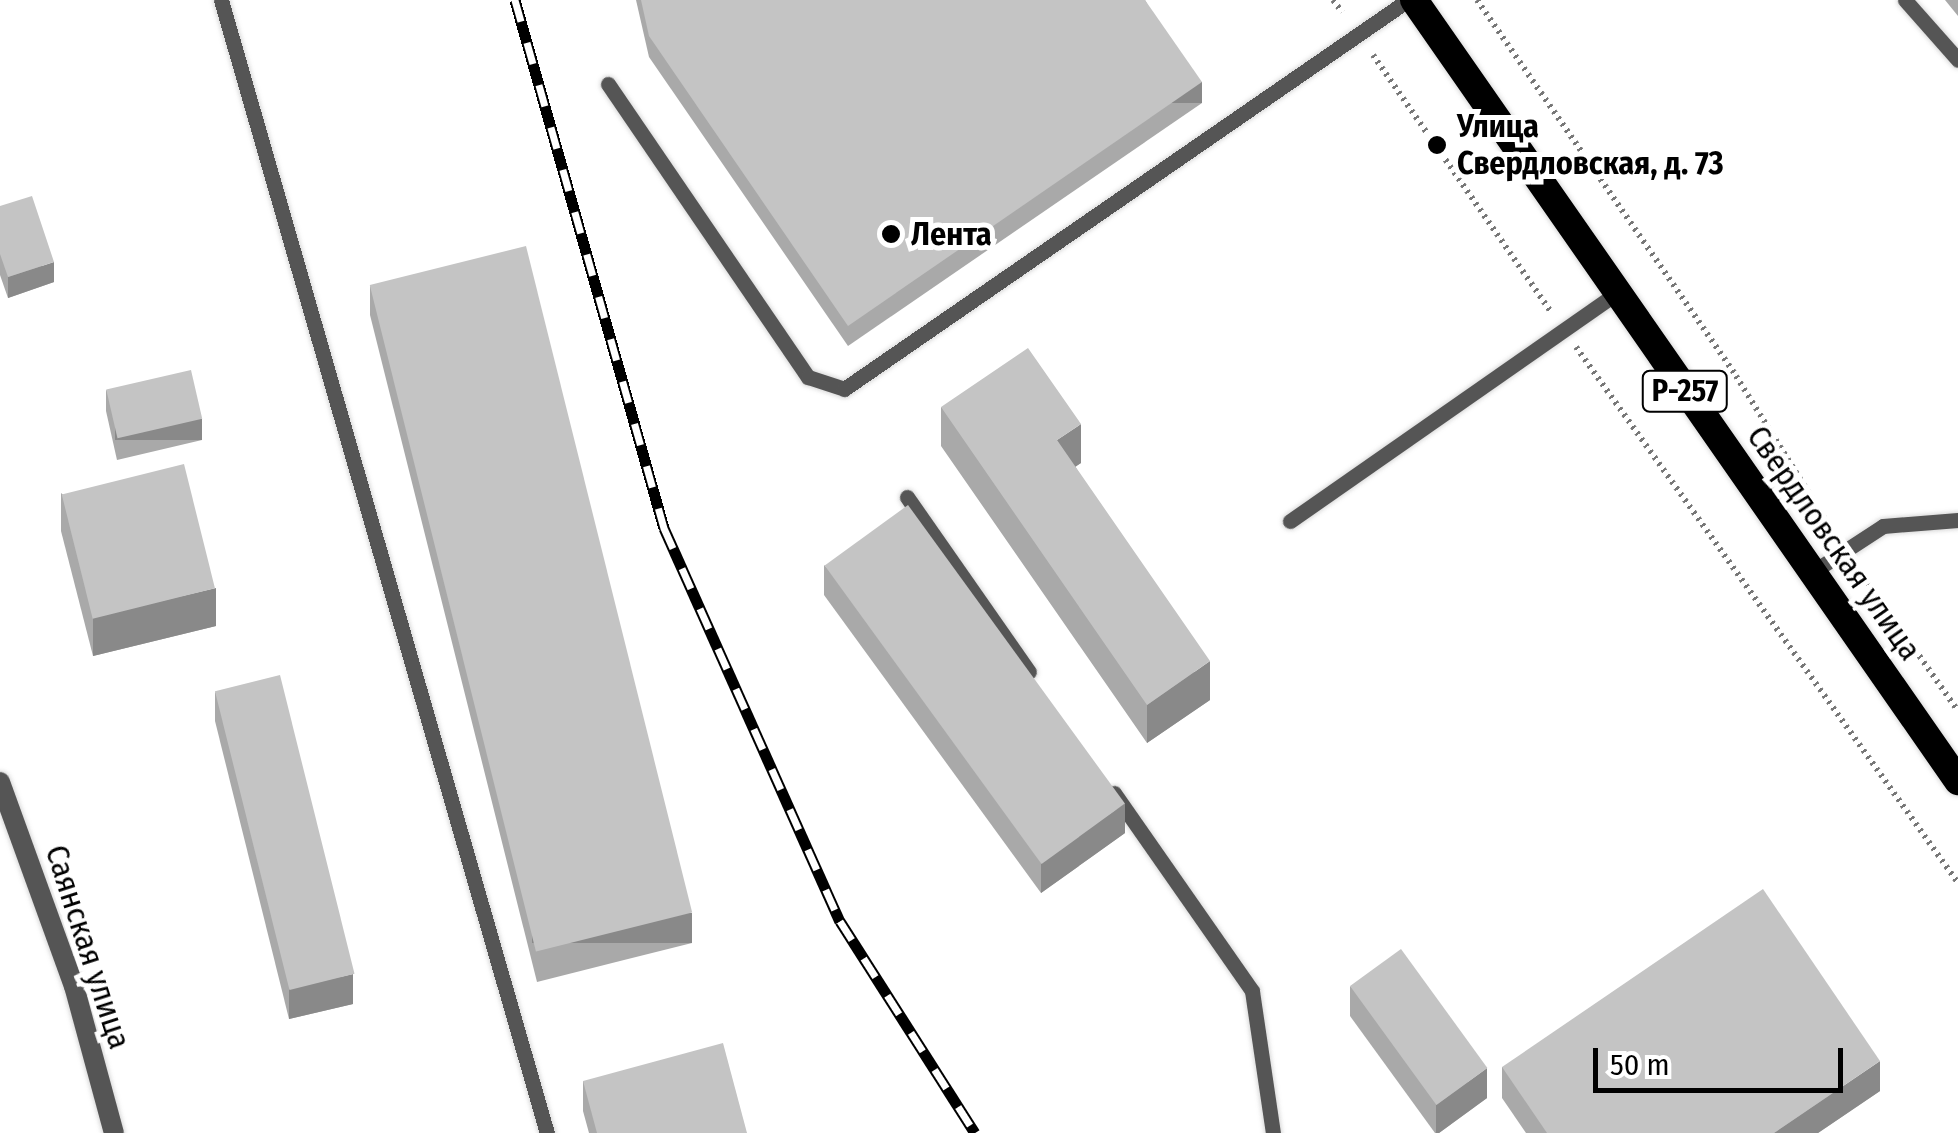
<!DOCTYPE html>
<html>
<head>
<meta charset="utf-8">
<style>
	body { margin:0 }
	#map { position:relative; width:1958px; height:1133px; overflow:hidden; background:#fff; font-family:"Fira Sans Condensed",sans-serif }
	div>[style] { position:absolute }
	.path>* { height:6px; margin-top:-3px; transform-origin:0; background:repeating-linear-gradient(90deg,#777 0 2.5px,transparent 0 7.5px) }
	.roads { filter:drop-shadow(0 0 2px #dbdbdb) drop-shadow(0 0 2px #dbdbdb) }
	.service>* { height:15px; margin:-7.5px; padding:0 7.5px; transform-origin:7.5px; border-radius:7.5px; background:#555 }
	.minor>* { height:20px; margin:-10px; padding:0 10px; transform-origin:10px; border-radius:10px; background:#555 }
	.trunk>* { height:28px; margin:-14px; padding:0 14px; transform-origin:14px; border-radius:14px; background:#000 }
	.rail>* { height:11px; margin-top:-5.5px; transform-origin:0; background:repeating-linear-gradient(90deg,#fff 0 22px,#000 0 44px); box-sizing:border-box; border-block:2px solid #000 }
	.wall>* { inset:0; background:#a9a9a9 }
	.shaded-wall>* { inset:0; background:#898989; transform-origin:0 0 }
	.building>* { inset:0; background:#c4c4c4; transform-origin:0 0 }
	.dots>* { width:28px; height:28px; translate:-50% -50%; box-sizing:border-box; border:5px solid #fff; border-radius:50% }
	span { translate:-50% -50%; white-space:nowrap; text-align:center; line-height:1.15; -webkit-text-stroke:10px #fff; paint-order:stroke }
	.shield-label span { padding:2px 8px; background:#fff; border:2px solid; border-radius:8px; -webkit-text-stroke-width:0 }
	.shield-label { font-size:30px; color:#000; font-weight:700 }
	.poi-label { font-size:32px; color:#000; font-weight:700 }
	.left { translate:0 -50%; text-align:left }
	.street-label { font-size:32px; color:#000 }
	.scale { position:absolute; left:1593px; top:1048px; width:250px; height:45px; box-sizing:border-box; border:5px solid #000; border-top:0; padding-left:12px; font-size:30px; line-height:35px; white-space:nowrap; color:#000; -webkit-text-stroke:8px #fff; paint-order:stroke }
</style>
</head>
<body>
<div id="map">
	<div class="path">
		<i style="left:1333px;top:0;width:15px;rotate:53deg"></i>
		<i style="left:1477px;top:0;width:457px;rotate:55.4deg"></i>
		<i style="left:1736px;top:376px;width:187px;rotate:58.1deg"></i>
		<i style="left:1373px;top:55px;width:313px;rotate:55.3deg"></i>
		<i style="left:1576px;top:347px;width:658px;rotate:54.52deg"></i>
		<i style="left:1859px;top:570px;width:172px;rotate:54.9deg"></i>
	</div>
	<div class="roads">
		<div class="service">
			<i style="left:221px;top:0;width:1179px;rotate:73.95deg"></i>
			<i style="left:1905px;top:0;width:80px;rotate:48.5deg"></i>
			<i style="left:608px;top:84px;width:355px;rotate:55.7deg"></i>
			<i style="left:808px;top:377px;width:38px;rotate:18deg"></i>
			<i style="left:844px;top:389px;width:685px;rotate:-34.59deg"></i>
			<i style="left:907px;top:497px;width:213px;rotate:55.1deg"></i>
			<i style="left:1290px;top:521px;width:399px;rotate:-34.9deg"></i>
			<i style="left:1811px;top:573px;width:86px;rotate:-33.1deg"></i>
			<i style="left:1883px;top:526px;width:75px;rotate:-4.6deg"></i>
			<i style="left:1114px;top:793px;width:241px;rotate:55.1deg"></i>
			<i style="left:1252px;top:991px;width:144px;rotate:81.6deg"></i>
		</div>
		<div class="minor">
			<i style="left:0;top:782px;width:217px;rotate:70.1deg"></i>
			<i style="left:74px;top:986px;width:152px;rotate:74.8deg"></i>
		</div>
		<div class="trunk">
			<i style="left:1414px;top:0;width:952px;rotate:55.14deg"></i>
		</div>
	</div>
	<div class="rail">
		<i style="left:515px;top:0;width:549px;rotate:74.24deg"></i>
		<i style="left:664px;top:528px;width:431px;rotate:65.9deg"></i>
		<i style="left:840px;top:921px;width:251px;rotate:57.5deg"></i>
	</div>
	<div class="wall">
		<i style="clip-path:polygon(636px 0,1145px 0,1202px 103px,848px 346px,649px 57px)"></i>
		<i style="clip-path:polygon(1945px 0,1958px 0,1958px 16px)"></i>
		<i style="clip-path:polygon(0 206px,54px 282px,8px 298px,0 275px)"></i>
		<i style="clip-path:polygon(370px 285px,692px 943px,537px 982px,370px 315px)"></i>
		<i style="clip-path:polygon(106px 390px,202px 440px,117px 460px,106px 411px)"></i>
		<i style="clip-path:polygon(941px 407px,1081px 463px,1075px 466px,1210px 700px,1147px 743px,941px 446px)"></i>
		<i style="clip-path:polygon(61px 493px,216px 626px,93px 656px,61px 531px)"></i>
		<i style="clip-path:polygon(824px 565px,1125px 833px,1041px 893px,824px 595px)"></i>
		<i style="clip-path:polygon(215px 691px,353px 1004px,289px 1019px,215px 721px)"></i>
		<i style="clip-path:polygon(1350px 986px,1487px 1098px,1439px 1133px,1435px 1133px,1350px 1016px)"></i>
		<i style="clip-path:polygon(1502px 1067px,1880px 1091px,1818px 1133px,1526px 1133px,1502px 1098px)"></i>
		<i style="clip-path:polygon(583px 1081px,747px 1133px,589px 1133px,583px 1111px)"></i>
	</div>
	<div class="shaded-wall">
		<i style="left:1202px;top:82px;width:21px;height:430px;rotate:90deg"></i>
		<i style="clip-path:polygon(54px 262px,54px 282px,8px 298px,8px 277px)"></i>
		<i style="left:202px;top:419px;width:21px;height:87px;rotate:90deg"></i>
		<i style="clip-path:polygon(1081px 424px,1081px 463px,1057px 479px,1057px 440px)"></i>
		<i style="clip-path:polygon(216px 588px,216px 626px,93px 656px,93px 617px)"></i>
		<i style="clip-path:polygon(1210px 661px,1210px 700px,1147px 743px,1147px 705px)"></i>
		<i style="clip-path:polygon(1125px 803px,1125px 833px,1041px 893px,1041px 863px)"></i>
		<i style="left:692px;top:913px;width:30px;height:160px;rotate:90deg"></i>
		<i style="clip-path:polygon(353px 974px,353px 1004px,289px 1019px,289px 989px)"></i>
		<i style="clip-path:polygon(1880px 1061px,1880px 1091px,1818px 1133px,1774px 1133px)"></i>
		<i style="clip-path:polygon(1487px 1068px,1487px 1098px,1439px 1133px,1436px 1133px,1436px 1105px)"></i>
	</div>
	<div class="building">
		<i style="clip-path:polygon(641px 0,1145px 0,1202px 82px,848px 326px,649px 36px)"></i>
		<i style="clip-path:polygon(32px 196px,54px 262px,8px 277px,0 254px,0 206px)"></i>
		<i style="left:526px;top:246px;width:687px;height:161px;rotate:76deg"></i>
		<i style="clip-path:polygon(1028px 348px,1081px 424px,1057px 440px,1210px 661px,1147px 705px,941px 407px)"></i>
		<i style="left:191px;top:370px;width:50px;height:87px;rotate:77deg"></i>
		<i style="left:184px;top:464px;width:128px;height:126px;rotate:76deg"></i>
		<i style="left:908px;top:505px;width:369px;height:103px;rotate:54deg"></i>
		<i style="left:280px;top:675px;width:308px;height:67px;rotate:76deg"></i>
		<i style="clip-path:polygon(1763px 889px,1880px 1061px,1774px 1133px,1547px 1133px,1502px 1067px)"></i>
		<i style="left:1401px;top:949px;width:147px;height:63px;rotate:54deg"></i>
		<i style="clip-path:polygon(723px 1043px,747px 1133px,597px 1133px,583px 1081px)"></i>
	</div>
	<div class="dots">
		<i style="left:1437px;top:145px;background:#000"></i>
		<i style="left:891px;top:234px;background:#000"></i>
	</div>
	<div class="shield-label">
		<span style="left:1685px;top:391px">Р-257</span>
	</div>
	<div class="poi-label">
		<span class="left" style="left:1457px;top:145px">Улица<br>Свердловская, д. 73</span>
		<span class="left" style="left:911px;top:234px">Лента</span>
	</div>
	<div class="street-label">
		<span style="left:1834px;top:543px;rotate:55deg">Свердловская улица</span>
		<span style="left:88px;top:947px;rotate:72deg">Саянская улица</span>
	</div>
	<div class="scale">50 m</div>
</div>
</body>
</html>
